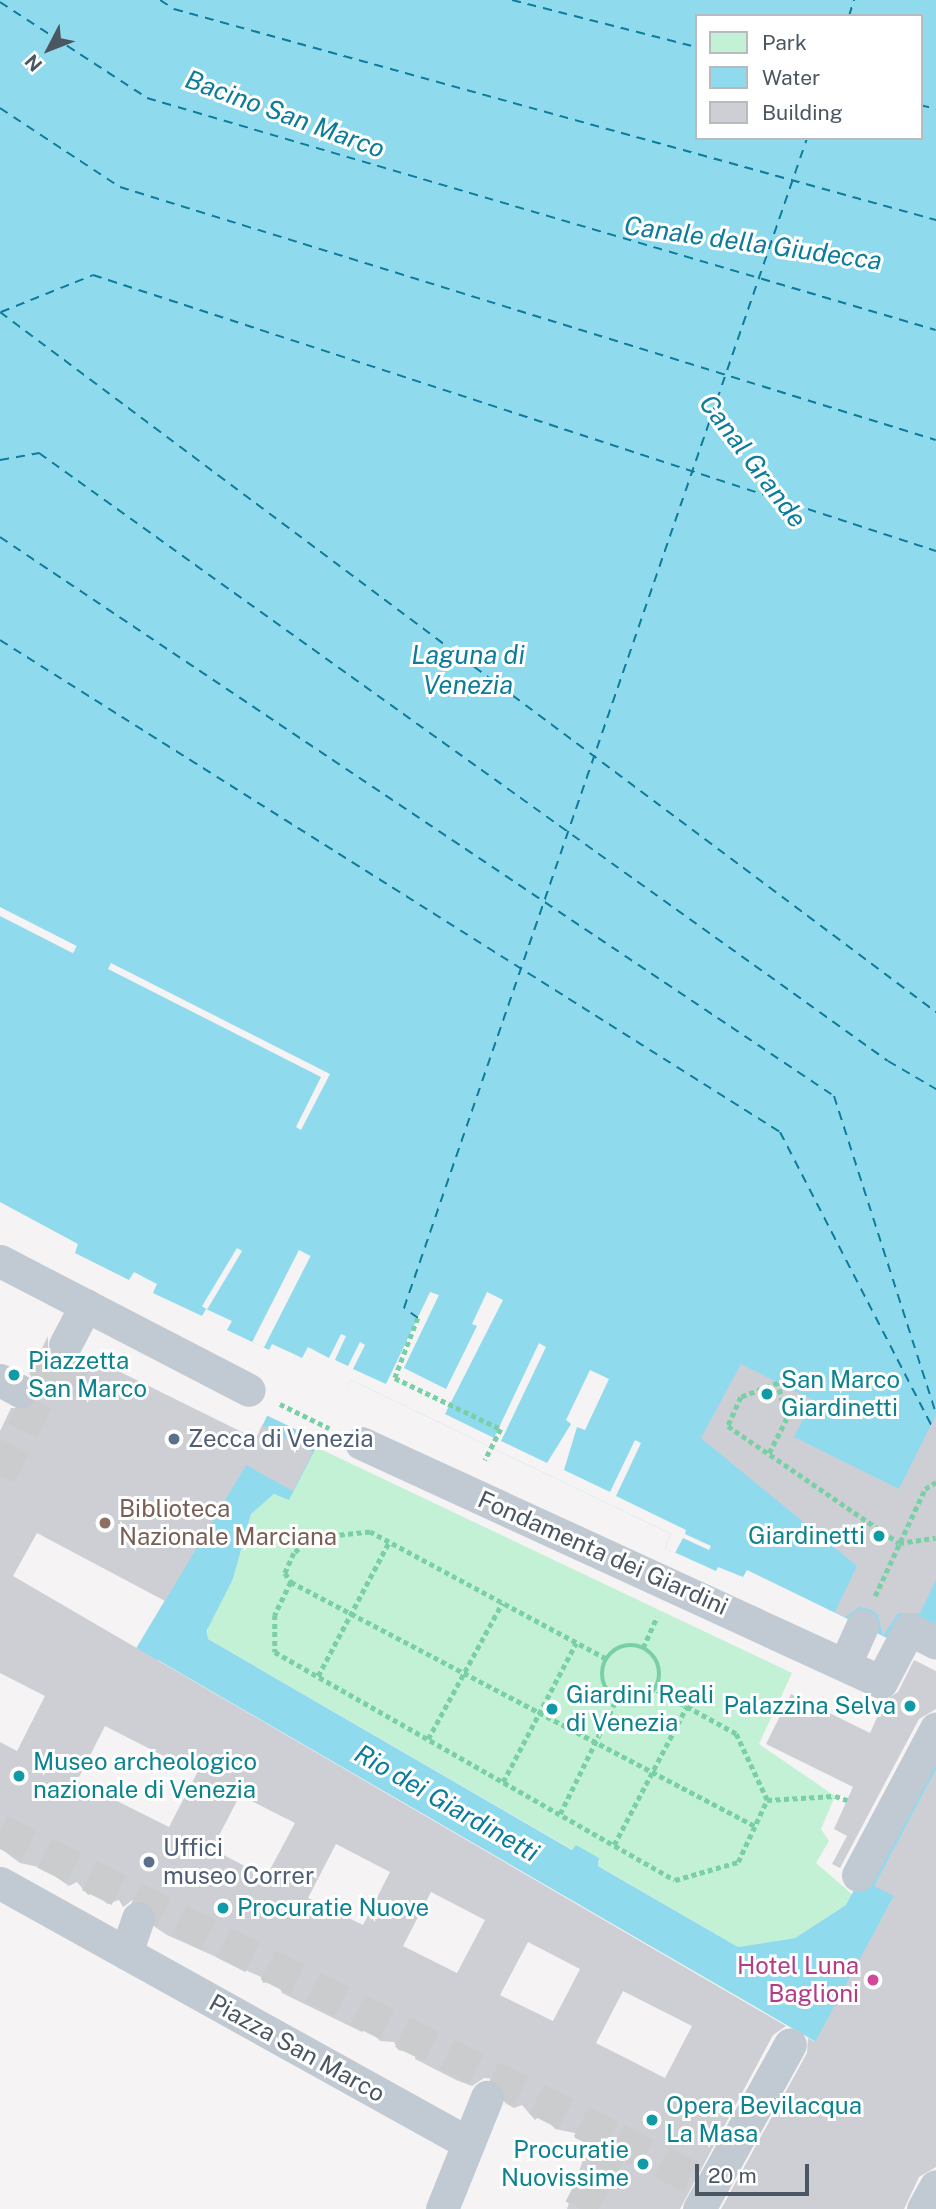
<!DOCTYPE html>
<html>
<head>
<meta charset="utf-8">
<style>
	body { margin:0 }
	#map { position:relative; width:936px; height:2209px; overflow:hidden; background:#f5f3f3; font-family:"Public Sans",sans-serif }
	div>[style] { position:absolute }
	.green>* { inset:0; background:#c3f1d5 }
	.water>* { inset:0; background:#90daee }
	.pier>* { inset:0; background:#f5f3f3; transform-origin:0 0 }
	.ferry>* { height:2px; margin-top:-1px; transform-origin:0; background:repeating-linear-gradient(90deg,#0c7c9b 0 9px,transparent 0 16px) }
	.building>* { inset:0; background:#cdcfd5 }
	.pedestrian-tunnel>* { height:33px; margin-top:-16.5px; transform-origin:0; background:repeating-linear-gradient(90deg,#caccce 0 33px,transparent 0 50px) }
	.path>* { height:4.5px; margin-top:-2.25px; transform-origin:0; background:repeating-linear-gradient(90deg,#7ad0a6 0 5px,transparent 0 8.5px) }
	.path>.ring { margin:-2.25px; padding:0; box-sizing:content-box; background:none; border:4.5px solid #7ad0a6; border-radius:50% }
	.pedestrian>* { height:33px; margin:-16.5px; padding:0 16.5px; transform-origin:16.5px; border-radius:16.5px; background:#c1cad2 }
	.dots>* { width:19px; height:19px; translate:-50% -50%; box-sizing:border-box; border:4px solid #fff; border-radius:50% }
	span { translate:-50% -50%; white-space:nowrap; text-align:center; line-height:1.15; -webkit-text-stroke:6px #fff; paint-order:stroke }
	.culture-label { font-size:24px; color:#0d838f }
	.left { translate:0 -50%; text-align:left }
	.right { translate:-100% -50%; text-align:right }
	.service-label { font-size:24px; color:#4e5e75 }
	.education-label { font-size:24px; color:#785e54 }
	.street-label { font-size:24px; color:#4a5661 }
	.hotel-label { font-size:24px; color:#b23c85 }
	.water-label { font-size:26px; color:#0c7c9b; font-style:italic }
	.legend { position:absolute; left:695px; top:14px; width:228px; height:126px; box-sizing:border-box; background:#fff; border:2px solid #b7bbc0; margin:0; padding:9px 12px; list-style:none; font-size:21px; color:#4a5661 }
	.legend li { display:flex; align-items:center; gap:14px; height:35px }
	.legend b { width:35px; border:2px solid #b7bbc0 }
	.north { position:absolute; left:14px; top:14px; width:70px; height:70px; -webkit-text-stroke:5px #fff; paint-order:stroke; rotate:228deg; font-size:19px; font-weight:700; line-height:28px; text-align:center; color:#4a5661 }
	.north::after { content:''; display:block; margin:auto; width:24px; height:32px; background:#4a5661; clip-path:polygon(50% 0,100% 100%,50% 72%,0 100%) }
	.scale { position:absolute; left:695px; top:2164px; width:114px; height:32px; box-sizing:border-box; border:4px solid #4a5661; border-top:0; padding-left:9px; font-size:21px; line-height:24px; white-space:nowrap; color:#4a5661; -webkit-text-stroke:5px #fff; paint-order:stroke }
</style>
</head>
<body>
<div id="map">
	<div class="green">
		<i style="clip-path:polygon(316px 1447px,792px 1673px,759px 1744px,835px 1796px,821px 1829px,829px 1841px,816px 1863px,853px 1895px,846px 1905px,795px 1938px,738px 1947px,597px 1865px,600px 1861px,573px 1850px,208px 1639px,208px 1623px,233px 1579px,251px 1514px,274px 1494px,289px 1499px)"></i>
	</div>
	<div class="water">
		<i style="clip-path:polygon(evenodd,0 0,936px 0,936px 1631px,893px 1641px,747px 1570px,743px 1577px,718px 1567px,716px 1571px,665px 1548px,671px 1534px,351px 1380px,289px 1500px,274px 1494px,251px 1514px,233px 1579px,207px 1630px,208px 1639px,572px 1850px,576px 1845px,599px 1858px,598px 1866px,738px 1947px,795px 1938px,846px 1905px,936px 1737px,936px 1818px,816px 2042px,158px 1660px,106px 1699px,258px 1444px,256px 1439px,296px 1355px,272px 1344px,269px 1350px,227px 1330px,232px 1321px,206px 1309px,202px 1316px,153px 1293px,157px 1284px,134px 1272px,129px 1280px,75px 1253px,78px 1244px,0 1202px,0 0,696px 16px,920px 16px,920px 138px,696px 138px,696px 16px)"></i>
	</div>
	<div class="pier">
		<i style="left:0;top:907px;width:86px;height:8px;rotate:27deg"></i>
		<i style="clip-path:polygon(111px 963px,330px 1074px,301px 1130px,296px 1127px,321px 1077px,108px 969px)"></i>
		<i style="left:237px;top:1248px;width:6px;height:68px;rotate:31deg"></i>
		<i style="left:299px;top:1250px;width:13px;height:103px;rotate:27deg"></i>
		<i style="clip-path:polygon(430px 1292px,439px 1295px,404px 1368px,446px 1389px,477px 1326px,472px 1324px,487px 1292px,503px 1300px,445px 1414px,494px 1438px,539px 1343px,546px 1347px,501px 1441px,547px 1463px,571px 1424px,566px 1420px,590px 1370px,609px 1379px,585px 1430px,577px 1427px,564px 1470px,610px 1492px,635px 1440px,641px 1443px,616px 1496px,686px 1530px,685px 1534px,711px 1546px,709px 1550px,683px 1538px,675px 1553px,665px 1548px,671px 1534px,351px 1380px,322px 1442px,264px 1414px,296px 1355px,302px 1358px,308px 1347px,329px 1358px,341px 1334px,346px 1336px,335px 1360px,348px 1366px,360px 1342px,365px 1345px,353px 1369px,386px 1384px)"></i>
	</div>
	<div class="ferry">
		<i style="left:160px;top:0;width:17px;rotate:33deg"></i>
		<i style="left:174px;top:9px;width:791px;rotate:15.48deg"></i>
		<i style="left:512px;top:0;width:190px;rotate:14.3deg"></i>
		<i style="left:0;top:2px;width:176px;rotate:33.1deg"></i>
		<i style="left:147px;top:98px;width:822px;rotate:16.39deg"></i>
		<i style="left:849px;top:16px;width:17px;rotate:-73deg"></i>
		<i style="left:920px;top:105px;width:16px;rotate:14deg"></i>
		<i style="left:0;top:108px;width:144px;rotate:33.4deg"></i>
		<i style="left:120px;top:187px;width:854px;rotate:17.23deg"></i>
		<i style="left:0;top:312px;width:1169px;rotate:36.79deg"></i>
		<i style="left:1px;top:312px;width:99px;rotate:-21.9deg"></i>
		<i style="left:93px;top:275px;width:887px;rotate:18.13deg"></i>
		<i style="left:0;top:460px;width:40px;rotate:-10deg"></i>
		<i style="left:39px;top:453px;width:1044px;rotate:35.61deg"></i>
		<i style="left:888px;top:1061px;width:56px;rotate:30.3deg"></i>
		<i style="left:0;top:537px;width:1004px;rotate:33.83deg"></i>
		<i style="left:834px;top:1096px;width:333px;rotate:72.2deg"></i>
		<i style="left:0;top:640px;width:922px;rotate:32.24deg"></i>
		<i style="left:780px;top:1132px;width:330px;rotate:62.7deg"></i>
		<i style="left:418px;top:1318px;width:17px;rotate:-144deg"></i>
		<i style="left:404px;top:1308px;width:1237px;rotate:-70.99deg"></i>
	</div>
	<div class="building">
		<i style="clip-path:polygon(evenodd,48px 1336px,48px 1355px,57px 1362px,75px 1362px,82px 1353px,256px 1439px,262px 1425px,313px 1452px,293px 1491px,246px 1465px,165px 1601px,37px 1533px,13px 1576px,786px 2026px,773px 2035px,680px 2209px,567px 2209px,588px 2144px,575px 2138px,575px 2133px,555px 2129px,541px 2114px,535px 2120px,522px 2105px,514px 2108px,505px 2103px,502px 2086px,495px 2079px,484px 2078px,472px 2086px,456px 2080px,415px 2059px,416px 2054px,398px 2050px,394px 2042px,380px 2041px,367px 2027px,362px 2032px,282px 1993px,277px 1982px,263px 1983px,261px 1977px,167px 1935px,155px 1927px,157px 1914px,145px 1900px,134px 1899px,123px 1907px,119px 1900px,107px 1904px,96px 1892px,88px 1895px,77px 1882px,69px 1886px,43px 1868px,20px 1863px,0 1848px,0 1742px,17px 1751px,45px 1696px,0 1673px,0 1431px,11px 1408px,29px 1408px,37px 1400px,37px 1382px,29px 1374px,48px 1336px,105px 1726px,197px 1773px,169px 1827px,77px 1781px,105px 1726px,48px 1336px,240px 1795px,295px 1823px,266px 1877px,212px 1849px,240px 1795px,48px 1336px,336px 1844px,390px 1872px,363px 1925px,308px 1898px,336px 1844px,48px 1336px,431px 1892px,485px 1920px,457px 1973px,403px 1946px,431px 1892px,48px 1336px,528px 1942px,580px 1969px,553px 2021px,500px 1995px,528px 1942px,48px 1336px,623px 1991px,692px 2026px,665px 2078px,596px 2043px,623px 1991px)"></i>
		<i style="clip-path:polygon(741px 1364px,813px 1400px,794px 1437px,899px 1489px,936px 1415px,936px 1580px,920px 1613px,898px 1613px,883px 1636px,878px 1615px,870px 1609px,859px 1607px,845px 1617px,835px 1612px,857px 1566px,701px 1438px)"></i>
		<i style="clip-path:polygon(914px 1660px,936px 1671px,936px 1709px,919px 1719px,840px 1868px,832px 1864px,847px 1836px,834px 1829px,853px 1787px,766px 1744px,791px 1694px,870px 1733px,885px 1700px,898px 1692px)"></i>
		<i style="clip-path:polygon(936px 1769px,936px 2167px,919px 2177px,904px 2209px,721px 2209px,807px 2053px,808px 2038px,815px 2042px,894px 1896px,874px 1886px)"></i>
	</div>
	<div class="pedestrian-tunnel">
		<i style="left:0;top:1475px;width:119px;rotate:-63.6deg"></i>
		<i style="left:53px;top:1368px;width:42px;rotate:25.3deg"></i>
		<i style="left:0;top:1830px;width:690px;rotate:26.6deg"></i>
		<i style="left:617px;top:2139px;width:79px;rotate:117.9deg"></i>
		<i style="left:617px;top:2139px;width:83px;rotate:27.2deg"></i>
	</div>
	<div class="path">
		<i style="left:418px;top:1318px;width:64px;rotate:111deg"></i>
		<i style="left:395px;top:1378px;width:118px;rotate:25.7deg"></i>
		<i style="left:501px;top:1429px;width:35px;rotate:117deg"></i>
		<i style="left:280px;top:1404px;width:55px;rotate:26.1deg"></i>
		<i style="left:769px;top:1453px;width:38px;rotate:-63deg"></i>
		<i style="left:786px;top:1419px;width:37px;rotate:-103deg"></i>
		<i style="left:778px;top:1383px;width:40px;rotate:159deg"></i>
		<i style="left:741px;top:1397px;width:32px;rotate:114deg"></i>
		<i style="left:728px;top:1426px;width:207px;rotate:34.4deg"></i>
		<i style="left:899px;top:1543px;width:37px;rotate:-8deg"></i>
		<i style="left:291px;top:1582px;width:524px;rotate:27.74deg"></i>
		<i style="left:875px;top:1596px;width:118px;rotate:-65deg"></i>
		<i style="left:925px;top:1489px;width:13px;rotate:-32deg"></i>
		<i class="ring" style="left:602px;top:1645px;width:53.5px;height:53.5px"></i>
		<i style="left:643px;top:1648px;width:34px;rotate:-66deg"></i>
		<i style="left:606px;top:1659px;width:268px;rotate:-151.7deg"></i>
		<i style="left:370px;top:1532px;width:58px;rotate:174.1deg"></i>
		<i style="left:312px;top:1538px;width:23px;rotate:140deg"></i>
		<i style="left:294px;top:1553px;width:22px;rotate:114deg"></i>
		<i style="left:285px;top:1573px;width:11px;rotate:56deg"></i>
		<i style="left:291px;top:1582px;width:37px;rotate:116deg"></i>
		<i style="left:275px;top:1615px;width:37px;rotate:90deg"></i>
		<i style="left:275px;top:1652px;width:460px;rotate:29.7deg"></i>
		<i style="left:675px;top:1880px;width:66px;rotate:-15.9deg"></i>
		<i style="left:738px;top:1862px;width:68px;rotate:-64.9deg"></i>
		<i style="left:767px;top:1800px;width:73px;rotate:-115.2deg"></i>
		<i style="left:736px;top:1734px;width:91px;rotate:-151.2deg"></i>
		<i style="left:318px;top:1676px;width:152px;rotate:-62.1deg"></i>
		<i style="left:428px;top:1739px;width:155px;rotate:-61.4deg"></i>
		<i style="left:503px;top:1782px;width:157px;rotate:-62.3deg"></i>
		<i style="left:767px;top:1800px;width:68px;rotate:-3.4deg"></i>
		<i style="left:835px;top:1796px;width:13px;rotate:18deg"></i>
		<i style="left:560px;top:1814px;width:127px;rotate:-63.8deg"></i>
		<i style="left:614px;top:1845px;width:157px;rotate:-62.3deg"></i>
	</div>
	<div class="pedestrian">
		<i style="left:0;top:1261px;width:280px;rotate:27.4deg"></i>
		<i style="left:65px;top:1345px;width:45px;rotate:-62.3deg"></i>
		<i style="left:0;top:1380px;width:23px;rotate:29deg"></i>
		<i style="left:361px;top:1443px;width:572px;rotate:24.68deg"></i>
		<i style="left:881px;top:1682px;width:60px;rotate:-62.2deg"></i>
		<i style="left:909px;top:1629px;width:30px;rotate:27deg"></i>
		<i style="left:845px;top:1664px;width:42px;rotate:-65.9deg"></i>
		<i style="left:858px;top:1875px;width:166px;rotate:-62deg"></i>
		<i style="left:0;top:1883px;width:535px;rotate:29.05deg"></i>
		<i style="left:126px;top:1953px;width:37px;rotate:-71deg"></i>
		<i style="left:442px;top:2209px;width:121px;rotate:-68.1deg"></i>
		<i style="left:699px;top:2209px;width:188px;rotate:-61.1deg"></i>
		<i style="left:923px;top:2209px;width:26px;rotate:-61deg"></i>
	</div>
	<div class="dots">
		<i style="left:14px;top:1375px;background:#0f9aa8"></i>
		<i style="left:767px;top:1394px;background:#0f9aa8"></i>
		<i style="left:174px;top:1439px;background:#5c6f8a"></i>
		<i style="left:105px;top:1523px;background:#8d6e63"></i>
		<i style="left:879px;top:1536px;background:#0f9aa8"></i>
		<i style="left:910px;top:1706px;background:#0f9aa8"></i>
		<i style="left:552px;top:1709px;background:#0f9aa8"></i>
		<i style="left:19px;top:1776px;background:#0f9aa8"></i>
		<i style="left:149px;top:1862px;background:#5c6f8a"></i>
		<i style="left:223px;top:1908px;background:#0f9aa8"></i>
		<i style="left:873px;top:1980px;background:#d1479c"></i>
		<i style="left:652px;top:2120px;background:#0f9aa8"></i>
		<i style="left:643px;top:2164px;background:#0f9aa8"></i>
	</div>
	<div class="culture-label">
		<span class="left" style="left:28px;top:1375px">Piazzetta<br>San Marco</span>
		<span class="left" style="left:781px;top:1394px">San Marco<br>Giardinetti</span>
		<span class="right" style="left:865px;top:1536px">Giardinetti</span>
		<span class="left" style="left:566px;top:1709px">Giardini Reali<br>di Venezia</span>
		<span class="right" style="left:896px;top:1706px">Palazzina Selva</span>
		<span class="left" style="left:33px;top:1776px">Museo archeologico<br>nazionale di Venezia</span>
		<span class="left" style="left:237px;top:1908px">Procuratie Nuove</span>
		<span class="left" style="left:666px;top:2120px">Opera Bevilacqua<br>La Masa</span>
		<span class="right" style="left:629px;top:2164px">Procuratie<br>Nuovissime</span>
	</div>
	<div class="service-label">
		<span class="left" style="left:188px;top:1439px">Zecca di Venezia</span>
		<span class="left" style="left:163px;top:1862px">Uffici<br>museo Correr</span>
	</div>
	<div class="education-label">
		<span class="left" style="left:119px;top:1523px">Biblioteca<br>Nazionale Marciana</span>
	</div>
	<div class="street-label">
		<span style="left:603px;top:1553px;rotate:24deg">Fondamenta dei Giardini</span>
		<span style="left:297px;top:2048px;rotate:29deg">Piazza San Marco</span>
	</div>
	<div class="hotel-label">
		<span class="right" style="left:859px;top:1980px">Hotel Luna<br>Baglioni</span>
	</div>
	<div class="water-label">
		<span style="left:285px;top:114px;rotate:20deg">Bacino San Marco</span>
		<span style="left:753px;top:243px;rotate:8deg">Canale della Giudecca</span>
		<span style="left:753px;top:461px;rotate:53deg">Canal Grande</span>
		<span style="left:468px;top:670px">Laguna di<br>Venezia</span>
		<span style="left:447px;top:1803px;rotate:30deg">Rio dei Giardinetti</span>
	</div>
	<ul class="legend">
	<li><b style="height:19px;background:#c3f1d5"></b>Park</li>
	<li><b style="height:19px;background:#90daee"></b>Water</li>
	<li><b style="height:19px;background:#cdcfd5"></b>Building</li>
	</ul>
	<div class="north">N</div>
	<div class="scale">20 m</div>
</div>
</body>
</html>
